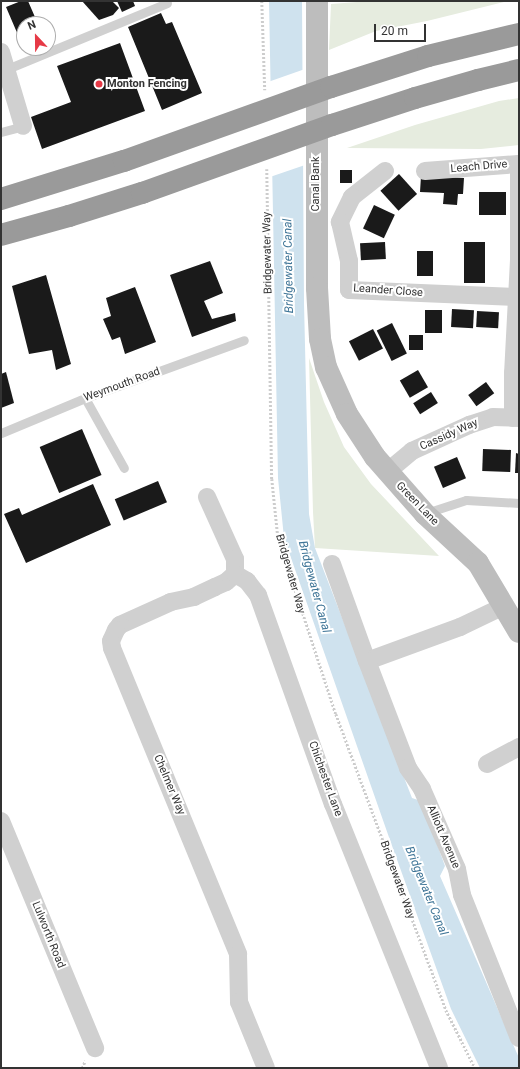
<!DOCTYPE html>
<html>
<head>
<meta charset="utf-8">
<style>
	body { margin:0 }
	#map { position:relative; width:520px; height:1069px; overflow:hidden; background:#fff; font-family:Roboto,sans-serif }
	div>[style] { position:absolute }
	.green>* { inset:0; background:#e6ecdf }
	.water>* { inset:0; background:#cfe2ee }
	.pier>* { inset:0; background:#fff }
	.building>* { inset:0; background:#1a1a1a; transform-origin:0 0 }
	.path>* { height:2.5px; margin-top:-1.25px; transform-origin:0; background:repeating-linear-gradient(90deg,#cdcdcd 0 2px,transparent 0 4px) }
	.service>* { height:9px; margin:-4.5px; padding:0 4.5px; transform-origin:4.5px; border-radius:4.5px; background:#d0d0d0 }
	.minor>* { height:18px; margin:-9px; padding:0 9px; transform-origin:9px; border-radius:9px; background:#d0d0d0 }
	.secondary>* { height:22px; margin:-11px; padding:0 11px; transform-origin:11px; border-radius:11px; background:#bdbdbd }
	.motorway>* { height:22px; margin:-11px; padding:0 11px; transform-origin:11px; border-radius:11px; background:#9a9a9a }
	.dots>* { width:11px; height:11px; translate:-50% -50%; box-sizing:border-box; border:2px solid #fff; border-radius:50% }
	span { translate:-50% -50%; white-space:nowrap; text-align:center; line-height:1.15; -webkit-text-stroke:4px #fff; paint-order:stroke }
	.poi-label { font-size:11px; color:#333; font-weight:700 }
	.left { translate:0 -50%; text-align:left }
	.street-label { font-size:11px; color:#333 }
	.water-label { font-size:12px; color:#3f7597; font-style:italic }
	.frame { position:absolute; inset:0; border:2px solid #333; pointer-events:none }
	.north { position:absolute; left:16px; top:16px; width:40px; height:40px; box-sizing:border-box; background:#fff; border:1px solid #adadad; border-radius:50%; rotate:338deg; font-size:11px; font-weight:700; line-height:16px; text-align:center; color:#333 }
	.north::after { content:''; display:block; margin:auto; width:14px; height:18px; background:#e63946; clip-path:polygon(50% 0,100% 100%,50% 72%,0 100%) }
	.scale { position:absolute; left:374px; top:24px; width:52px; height:18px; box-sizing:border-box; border:2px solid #333; border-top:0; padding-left:5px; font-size:12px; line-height:14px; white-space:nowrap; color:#333; -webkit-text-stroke:3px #fff; paint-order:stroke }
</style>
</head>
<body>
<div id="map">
	<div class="green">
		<i style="clip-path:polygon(370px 1px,508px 1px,427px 21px,376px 31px,329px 50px,331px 4px)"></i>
		<i style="clip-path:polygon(519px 98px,519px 145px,481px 149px,347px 148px,415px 125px,499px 101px)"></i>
		<i style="clip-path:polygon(309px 358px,324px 402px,344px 447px,371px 484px,439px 556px,315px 548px,313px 512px)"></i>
	</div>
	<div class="water">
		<i style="clip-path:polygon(269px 1px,302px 1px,304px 303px,309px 514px,315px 548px,412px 798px,421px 801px,445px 866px,440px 876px,519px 1058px,519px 1068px,480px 1068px,451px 1009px,391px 843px,284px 538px,278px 478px)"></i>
	</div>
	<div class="pier">
		<i style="clip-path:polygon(305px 69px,305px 165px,270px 177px,268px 82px)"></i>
	</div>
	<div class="building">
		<i style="clip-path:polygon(21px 1px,28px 1px,38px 24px,24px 24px,24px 41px,21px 42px,6px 7px)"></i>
		<i style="clip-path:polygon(82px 1px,112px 1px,119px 8px,113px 15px,99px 20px)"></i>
		<i style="clip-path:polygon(117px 1px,133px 1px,135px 6px,122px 12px)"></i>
		<i style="clip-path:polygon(161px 13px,166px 24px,172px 22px,202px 93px,162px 110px,128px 27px)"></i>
		<i style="clip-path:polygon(120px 43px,145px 111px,42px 149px,31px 117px,71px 102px,57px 66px)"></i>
		<i style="left:340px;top:170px;width:12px;height:13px"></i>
		<i style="left:399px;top:174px;width:27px;height:25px;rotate:48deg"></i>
		<i style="clip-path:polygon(421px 176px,464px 178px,463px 194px,458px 194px,457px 205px,443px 204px,444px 193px,420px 192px)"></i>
		<i style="left:479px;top:192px;width:27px;height:23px"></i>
		<i style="left:374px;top:205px;width:23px;height:26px;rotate:25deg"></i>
		<i style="left:385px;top:242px;width:17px;height:25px;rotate:87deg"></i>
		<i style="left:464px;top:242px;width:21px;height:41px"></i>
		<i style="left:417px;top:251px;width:16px;height:25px"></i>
		<i style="clip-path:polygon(210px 261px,223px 293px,204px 301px,212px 319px,235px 313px,236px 321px,192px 337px,170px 275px)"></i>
		<i style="clip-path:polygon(46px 275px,71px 364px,56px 370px,52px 350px,29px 354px,12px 286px)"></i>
		<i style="clip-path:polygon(135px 287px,156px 342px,125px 354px,120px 337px,112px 340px,103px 319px,111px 316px,106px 298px)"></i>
		<i style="left:452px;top:309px;width:22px;height:18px;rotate:3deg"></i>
		<i style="left:425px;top:310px;width:17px;height:23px"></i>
		<i style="left:477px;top:311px;width:22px;height:16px;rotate:3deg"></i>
		<i style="left:392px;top:323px;width:34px;height:17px;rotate:64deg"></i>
		<i style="left:373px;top:329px;width:22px;height:27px;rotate:63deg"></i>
		<i style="left:409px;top:335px;width:14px;height:15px"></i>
		<i style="left:418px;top:370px;width:20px;height:21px;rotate:60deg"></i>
		<i style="clip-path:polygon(6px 372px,14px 403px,1px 408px,1px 374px)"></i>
		<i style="left:486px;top:382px;width:14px;height:22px;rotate:54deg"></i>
		<i style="left:431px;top:392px;width:13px;height:21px;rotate:58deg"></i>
		<i style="left:82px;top:429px;width:50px;height:46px;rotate:67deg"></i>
		<i style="left:483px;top:449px;width:28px;height:22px;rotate:2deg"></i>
		<i style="clip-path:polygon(516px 453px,519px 454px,519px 473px,515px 473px)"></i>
		<i style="left:457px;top:457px;width:23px;height:25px;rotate:67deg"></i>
		<i style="left:158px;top:481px;width:23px;height:47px;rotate:67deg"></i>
		<i style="clip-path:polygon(93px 484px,111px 525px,26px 563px,4px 514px,19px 508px,22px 515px)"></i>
	</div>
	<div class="path">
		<i style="left:262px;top:1px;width:89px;rotate:88.1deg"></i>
		<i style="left:267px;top:169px;width:310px;rotate:89.1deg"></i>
		<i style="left:272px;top:479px;width:58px;rotate:84.1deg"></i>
		<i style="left:278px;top:537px;width:186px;rotate:71.9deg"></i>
		<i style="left:336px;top:714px;width:316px;rotate:69.6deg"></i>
		<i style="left:446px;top:1010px;width:65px;rotate:63.4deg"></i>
		<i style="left:82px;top:1068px;width:8px;rotate:-67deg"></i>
	</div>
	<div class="service">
		<i style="left:7px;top:69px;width:173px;rotate:-22.4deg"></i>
		<i style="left:1px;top:132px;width:23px;rotate:-15deg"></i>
		<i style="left:85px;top:398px;width:80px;rotate:60.9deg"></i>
		<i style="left:1px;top:433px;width:91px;rotate:-22.6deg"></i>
		<i style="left:85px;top:398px;width:169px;rotate:-20deg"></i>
		<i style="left:426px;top:513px;width:42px;rotate:-18deg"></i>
		<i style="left:466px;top:500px;width:53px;rotate:3.2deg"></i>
	</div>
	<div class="minor">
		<i style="left:1px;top:52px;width:77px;rotate:73.4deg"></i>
		<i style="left:385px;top:171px;width:42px;rotate:141.8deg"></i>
		<i style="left:352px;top:197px;width:28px;rotate:116deg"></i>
		<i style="left:340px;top:222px;width:40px;rotate:77deg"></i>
		<i style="left:349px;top:261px;width:29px;rotate:90deg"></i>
		<i style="left:349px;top:290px;width:168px;rotate:2.4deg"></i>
		<i style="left:425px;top:171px;width:94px;rotate:-4.3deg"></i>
		<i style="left:519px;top:164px;width:96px;rotate:90deg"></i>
		<i style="left:519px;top:260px;width:113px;rotate:93deg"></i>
		<i style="left:513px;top:373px;width:45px;rotate:90deg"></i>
		<i style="left:387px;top:472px;width:33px;rotate:-40deg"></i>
		<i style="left:412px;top:451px;width:63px;rotate:-24.5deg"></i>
		<i style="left:469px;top:425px;width:25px;rotate:-18deg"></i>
		<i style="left:493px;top:417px;width:26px;rotate:2deg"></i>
		<i style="left:207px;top:497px;width:68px;rotate:65.7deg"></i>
		<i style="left:235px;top:559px;width:15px;rotate:90deg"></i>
		<i style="left:235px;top:574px;width:12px;rotate:138deg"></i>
		<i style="left:226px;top:582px;width:12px;rotate:156deg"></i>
		<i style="left:215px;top:587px;width:23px;rotate:155deg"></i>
		<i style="left:194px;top:597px;width:24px;rotate:168deg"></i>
		<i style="left:171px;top:602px;width:56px;rotate:155.7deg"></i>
		<i style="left:120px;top:625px;width:6px;rotate:129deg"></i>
		<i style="left:116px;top:630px;width:12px;rotate:114deg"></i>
		<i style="left:111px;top:641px;width:7px;rotate:82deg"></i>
		<i style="left:112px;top:648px;width:331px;rotate:67.6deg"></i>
		<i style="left:238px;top:954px;width:48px;rotate:88.8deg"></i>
		<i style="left:239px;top:1002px;width:71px;rotate:67.8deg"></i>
		<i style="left:332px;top:564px;width:103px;rotate:70.2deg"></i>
		<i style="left:235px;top:574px;width:14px;rotate:30deg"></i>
		<i style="left:247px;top:581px;width:18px;rotate:52deg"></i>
		<i style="left:258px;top:595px;width:222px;rotate:70.3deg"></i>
		<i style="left:333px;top:804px;width:284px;rotate:68.1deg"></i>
		<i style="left:504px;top:606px;width:49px;rotate:154.5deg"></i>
		<i style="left:460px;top:627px;width:99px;rotate:159.9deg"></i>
		<i style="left:367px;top:661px;width:115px;rotate:69deg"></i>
		<i style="left:408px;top:768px;width:25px;rotate:56deg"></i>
		<i style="left:422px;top:789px;width:87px;rotate:66.4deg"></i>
		<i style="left:457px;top:869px;width:26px;rotate:79deg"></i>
		<i style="left:462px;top:895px;width:154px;rotate:68.3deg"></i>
		<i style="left:487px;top:764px;width:36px;rotate:-28deg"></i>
		<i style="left:1px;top:821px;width:246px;rotate:67.5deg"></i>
	</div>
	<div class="secondary">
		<i style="left:317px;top:1px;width:287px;rotate:90deg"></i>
		<i style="left:317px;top:288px;width:51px;rotate:86.6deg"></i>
		<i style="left:320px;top:339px;width:29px;rotate:78deg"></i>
		<i style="left:326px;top:367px;width:51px;rotate:65.9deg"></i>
		<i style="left:347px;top:414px;width:51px;rotate:56.9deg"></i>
		<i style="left:375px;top:457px;width:76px;rotate:48.7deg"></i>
		<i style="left:425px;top:514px;width:72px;rotate:42.8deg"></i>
		<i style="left:478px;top:563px;width:80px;rotate:59.3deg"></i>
	</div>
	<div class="motorway">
		<i style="left:1px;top:199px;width:129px;rotate:-17.2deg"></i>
		<i style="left:124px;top:161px;width:220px;rotate:-19.7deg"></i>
		<i style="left:331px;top:87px;width:102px;rotate:-17.7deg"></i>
		<i style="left:428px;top:56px;width:94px;rotate:-13.6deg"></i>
		<i style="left:1px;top:235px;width:71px;rotate:-15.6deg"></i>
		<i style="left:69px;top:216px;width:77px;rotate:-17.5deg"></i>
		<i style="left:142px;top:193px;width:202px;rotate:-19.7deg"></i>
		<i style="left:332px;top:125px;width:87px;rotate:-18deg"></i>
		<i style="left:415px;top:98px;width:66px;rotate:-15.9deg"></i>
		<i style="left:478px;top:80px;width:42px;rotate:-13.7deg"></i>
	</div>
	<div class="dots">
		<i style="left:99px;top:84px;background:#e63946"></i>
	</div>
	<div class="poi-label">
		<span class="left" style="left:107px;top:84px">Monton Fencing</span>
	</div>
	<div class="street-label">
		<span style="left:479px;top:167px;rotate:-5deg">Leach Drive</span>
		<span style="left:316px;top:184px;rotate:-90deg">Canal Bank</span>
		<span style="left:268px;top:253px;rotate:-91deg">Bridgewater Way</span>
		<span style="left:388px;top:291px;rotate:4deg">Leander Close</span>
		<span style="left:122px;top:385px;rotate:-20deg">Weymouth Road</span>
		<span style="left:449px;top:435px;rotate:-24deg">Cassidy Way</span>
		<span style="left:417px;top:504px;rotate:46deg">Green Lane</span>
		<span style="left:290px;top:574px;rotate:74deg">Bridgewater Way</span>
		<span style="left:325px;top:779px;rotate:70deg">Chichester Lane</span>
		<span style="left:169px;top:785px;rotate:67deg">Chelmer Way</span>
		<span style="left:443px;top:837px;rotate:67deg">Alliott Avenue</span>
		<span style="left:397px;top:880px;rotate:70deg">Bridgewater Way</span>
		<span style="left:48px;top:935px;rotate:68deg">Lulworth Road</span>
	</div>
	<div class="water-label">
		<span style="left:289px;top:266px;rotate:-91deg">Bridgewater Canal</span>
		<span style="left:314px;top:587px;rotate:75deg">Bridgewater Canal</span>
		<span style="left:426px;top:891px;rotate:68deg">Bridgewater Canal</span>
	</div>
	<div class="frame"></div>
	<div class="north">N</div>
	<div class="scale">20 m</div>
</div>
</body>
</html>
